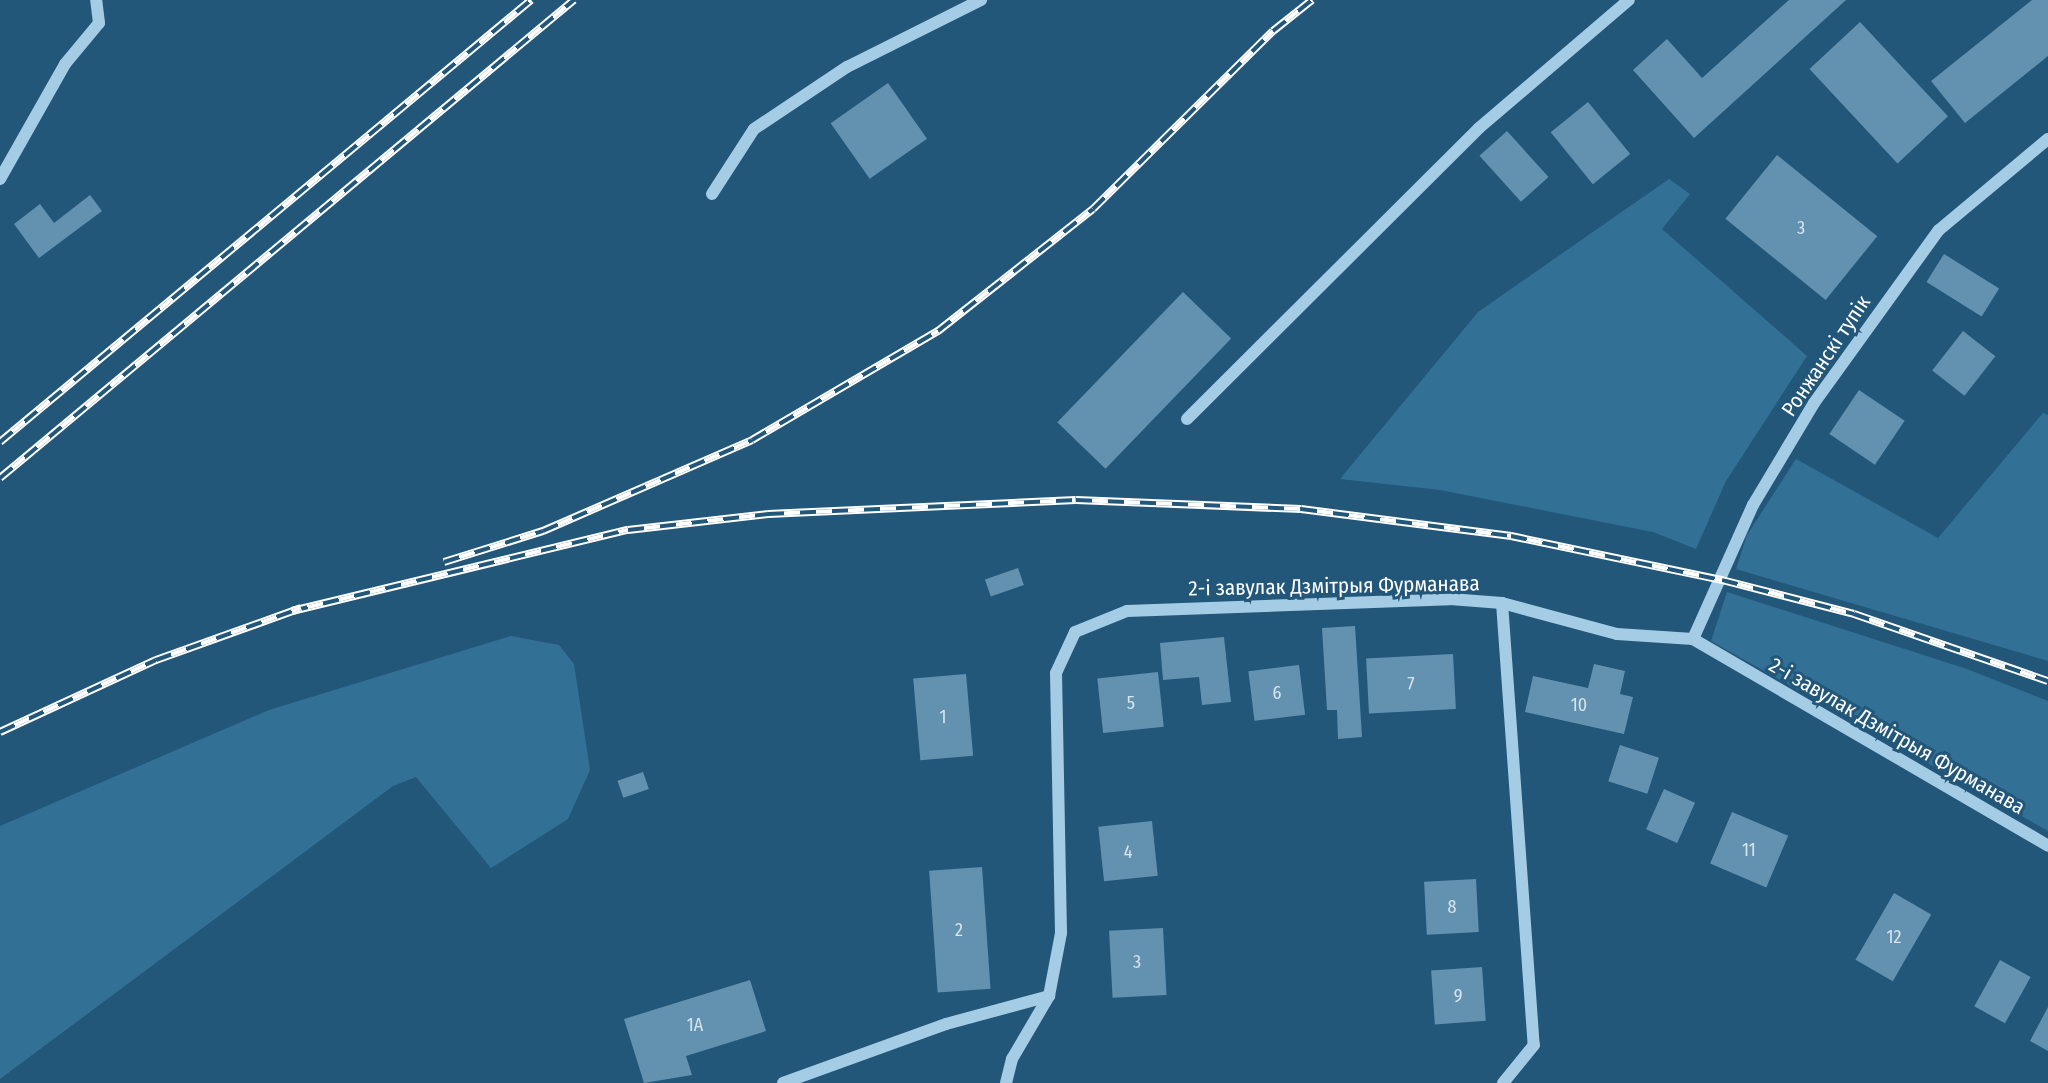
<!DOCTYPE html>
<html>
<head>
<meta charset="utf-8">
<style>
	body { margin:0 }
	#map { position:relative; width:2048px; height:1083px; overflow:hidden; background:#22577a; font-family:"Fira Sans Condensed",sans-serif }
	div>[style] { position:absolute }
	.green>* { inset:0; background:#327096 }
	.building>* { inset:0; background:#6392b1; transform-origin:0 0 }
	.minor>* { height:12px; margin:-6px; padding:0 6px; transform-origin:6px; border-radius:6px; background:#a5cce5 }
	.rail>* { height:8px; margin-top:-4px; transform-origin:0; background:repeating-linear-gradient(90deg,#22577a 0 16px,#fff 0 32px); box-sizing:border-box; border-block:2px solid #fff }
	span { translate:-50% -50%; white-space:nowrap; text-align:center; line-height:1.15; -webkit-text-stroke:6px #22577a; paint-order:stroke }
	.number-label { font-size:18px; color:#d8e4ec }
	.number-label span { -webkit-text-stroke-width:0 }
	.street-label { font-size:21px; color:#fff }
</style>
</head>
<body>
<div id="map">
	<div class="green">
		<i style="clip-path:polygon(1669px 179px,1690px 194px,1662px 229px,1807px 356px,1726px 481px,1696px 549px,1653px 532px,1440px 490px,1340px 479px,1478px 312px)"></i>
		<i style="clip-path:polygon(2043px 413px,2048px 415px,2048px 661px,1736px 569px,1747px 535px,1796px 459px,1938px 538px)"></i>
		<i style="clip-path:polygon(1727px 592px,1967px 669px,2048px 701px,2048px 831px,1711px 641px)"></i>
		<i style="clip-path:polygon(511px 636px,559px 645px,574px 664px,590px 770px,568px 819px,491px 868px,416px 777px,393px 786px,0 1079px,0 826px,269px 710px)"></i>
	</div>
	<div class="building">
		<i style="clip-path:polygon(1789px 0,1846px 0,1694px 138px,1633px 70px,1667px 39px,1702px 78px)"></i>
		<i style="clip-path:polygon(2032px 0,2048px 0,2048px 56px,1965px 123px,1931px 81px)"></i>
		<i style="left:1860px;top:22px;width:129px;height:69px;rotate:47deg"></i>
		<i style="left:888px;top:83px;width:68px;height:70px;rotate:55deg"></i>
		<i style="left:1588px;top:102px;width:67px;height:48px;rotate:51deg"></i>
		<i style="left:1507px;top:131px;width:62px;height:37px;rotate:48deg"></i>
		<i style="left:1777px;top:155px;width:129px;height:82px;rotate:39deg"></i>
		<i style="clip-path:polygon(90px 195px,102px 211px,39px 258px,14px 224px,40px 204px,54px 223px)"></i>
		<i style="left:1944px;top:254px;width:65px;height:33px;rotate:32deg"></i>
		<i style="left:1183px;top:292px;width:67px;height:181px;rotate:44deg"></i>
		<i style="left:1963px;top:331px;width:41px;height:50px;rotate:38deg"></i>
		<i style="left:1859px;top:390px;width:55px;height:53px;rotate:34deg"></i>
		<i style="left:1018px;top:568px;width:18px;height:35px;rotate:71deg"></i>
		<i style="clip-path:polygon(1355px 626px,1362px 737px,1338px 739px,1337px 710px,1327px 710px,1322px 628px)"></i>
		<i style="clip-path:polygon(1224px 637px,1231px 702px,1202px 705px,1199px 677px,1163px 680px,1160px 643px)"></i>
		<i style="left:1453px;top:654px;width:55px;height:87px;rotate:87deg"></i>
		<i style="clip-path:polygon(1594px 664px,1625px 671px,1620px 694px,1633px 697px,1624px 734px,1525px 712px,1533px 676px,1588px 688px)"></i>
		<i style="left:1299px;top:665px;width:50px;height:51px;rotate:83deg"></i>
		<i style="left:1158px;top:672px;width:55px;height:61px;rotate:84deg"></i>
		<i style="left:966px;top:674px;width:82px;height:53px;rotate:85deg"></i>
		<i style="left:1620px;top:745px;width:41px;height:38px;rotate:18deg"></i>
		<i style="left:643px;top:772px;width:18px;height:27px;rotate:71deg"></i>
		<i style="left:1664px;top:789px;width:34px;height:44px;rotate:24deg"></i>
		<i style="left:1732px;top:812px;width:61px;height:56px;rotate:23deg"></i>
		<i style="left:1152px;top:821px;width:55px;height:54px;rotate:84deg"></i>
		<i style="left:982px;top:867px;width:122px;height:53px;rotate:86deg"></i>
		<i style="left:1476px;top:879px;width:53px;height:52px;rotate:87deg"></i>
		<i style="left:1894px;top:893px;width:43px;height:77px;rotate:30deg"></i>
		<i style="left:1163px;top:928px;width:67px;height:54px;rotate:87deg"></i>
		<i style="left:2000px;top:960px;width:35px;height:53px;rotate:29deg"></i>
		<i style="left:1482px;top:967px;width:54px;height:51px;rotate:86deg"></i>
		<i style="clip-path:polygon(750px 980px,766px 1031px,686px 1056px,692px 1075px,644px 1083px,624px 1019px)"></i>
		<i style="clip-path:polygon(2048px 1007px,2048px 1051px,2030px 1041px)"></i>
	</div>
	<div class="minor">
		<i style="left:0;top:179px;width:132px;rotate:-60.5deg"></i>
		<i style="left:65px;top:64px;width:53px;rotate:-50.3deg"></i>
		<i style="left:99px;top:23px;width:23px;rotate:-97deg"></i>
		<i style="left:712px;top:194px;width:77px;rotate:-57.1deg"></i>
		<i style="left:754px;top:129px;width:112px;rotate:-33.7deg"></i>
		<i style="left:847px;top:67px;width:150px;rotate:-26.6deg"></i>
		<i style="left:1187px;top:419px;width:412px;rotate:-44.9deg"></i>
		<i style="left:1479px;top:128px;width:197px;rotate:-40.5deg"></i>
		<i style="left:1502px;top:603px;width:443px;rotate:85.9deg"></i>
		<i style="left:1534px;top:1045px;width:49px;rotate:129.2deg"></i>
		<i style="left:1693px;top:639px;width:147px;rotate:-65.9deg"></i>
		<i style="left:1753px;top:505px;width:119px;rotate:-59.1deg"></i>
		<i style="left:1814px;top:403px;width:213px;rotate:-54.2deg"></i>
		<i style="left:1939px;top:230px;width:142px;rotate:-39.9deg"></i>
		<i style="left:783px;top:1083px;width:173px;rotate:-19.9deg"></i>
		<i style="left:946px;top:1024px;width:107px;rotate:-15.2deg"></i>
		<i style="left:1006px;top:1083px;width:25px;rotate:-76deg"></i>
		<i style="left:1012px;top:1059px;width:73px;rotate:-59.6deg"></i>
		<i style="left:1049px;top:996px;width:64px;rotate:-79.2deg"></i>
		<i style="left:1061px;top:933px;width:260px;rotate:-91.1deg"></i>
		<i style="left:1056px;top:673px;width:45px;rotate:-65.1deg"></i>
		<i style="left:1075px;top:632px;width:56px;rotate:-22deg"></i>
		<i style="left:1127px;top:611px;width:323px;rotate:-2.1deg"></i>
		<i style="left:1450px;top:599px;width:52px;rotate:4.4deg"></i>
		<i style="left:1502px;top:603px;width:119px;rotate:15.1deg"></i>
		<i style="left:1617px;top:634px;width:76px;rotate:3.8deg"></i>
		<i style="left:1693px;top:639px;width:411px;rotate:30.2deg"></i>
	</div>
	<div class="rail">
		<i style="left:0;top:442px;width:691px;rotate:-39.77deg"></i>
		<i style="left:0;top:478px;width:747px;rotate:-39.79deg"></i>
		<i style="left:444px;top:562px;width:104px;rotate:-17.4deg"></i>
		<i style="left:543px;top:531px;width:228px;rotate:-23.5deg"></i>
		<i style="left:752px;top:440px;width:216px;rotate:-30.4deg"></i>
		<i style="left:938px;top:331px;width:197px;rotate:-38.2deg"></i>
		<i style="left:1093px;top:209px;width:253px;rotate:-44.7deg"></i>
		<i style="left:1273px;top:31px;width:50px;rotate:-38.5deg"></i>
		<i style="left:292px;top:611px;width:346px;rotate:-13.6deg"></i>
		<i style="left:628px;top:530px;width:141px;rotate:-6.5deg"></i>
		<i style="left:768px;top:514px;width:308px;rotate:-2.6deg"></i>
		<i style="left:1076px;top:500px;width:225px;rotate:2.3deg"></i>
		<i style="left:1301px;top:509px;width:212px;rotate:7.3deg"></i>
		<i style="left:1511px;top:536px;width:216px;rotate:11.8deg"></i>
		<i style="left:1722px;top:580px;width:136px;rotate:14.4deg"></i>
		<i style="left:1854px;top:614px;width:205px;rotate:19.1deg"></i>
		<i style="left:0;top:732px;width:172px;rotate:-24.8deg"></i>
		<i style="left:156px;top:660px;width:154px;rotate:-19.7deg"></i>
	</div>
	<div class="number-label">
		<span style="left:1801px;top:228px">3</span>
		<span style="left:1411px;top:684px">7</span>
		<span style="left:1277px;top:693px">6</span>
		<span style="left:1131px;top:703px">5</span>
		<span style="left:1579px;top:705px">10</span>
		<span style="left:943px;top:717px">1</span>
		<span style="left:1749px;top:850px">11</span>
		<span style="left:1128px;top:852px">4</span>
		<span style="left:1452px;top:907px">8</span>
		<span style="left:959px;top:930px">2</span>
		<span style="left:1894px;top:937px">12</span>
		<span style="left:1137px;top:962px">3</span>
		<span style="left:1458px;top:996px">9</span>
		<span style="left:695px;top:1025px">1А</span>
	</div>
	<div class="street-label">
		<span style="left:1826px;top:356px;rotate:-56deg">Ронжанскі тупік</span>
		<span style="left:1334px;top:586px;rotate:-1deg">2-і завулак Дзмітрыя Фурманава</span>
		<span style="left:1897px;top:736px;rotate:30deg">2-і завулак Дзмітрыя Фурманава</span>
	</div>
</div>
</body>
</html>
